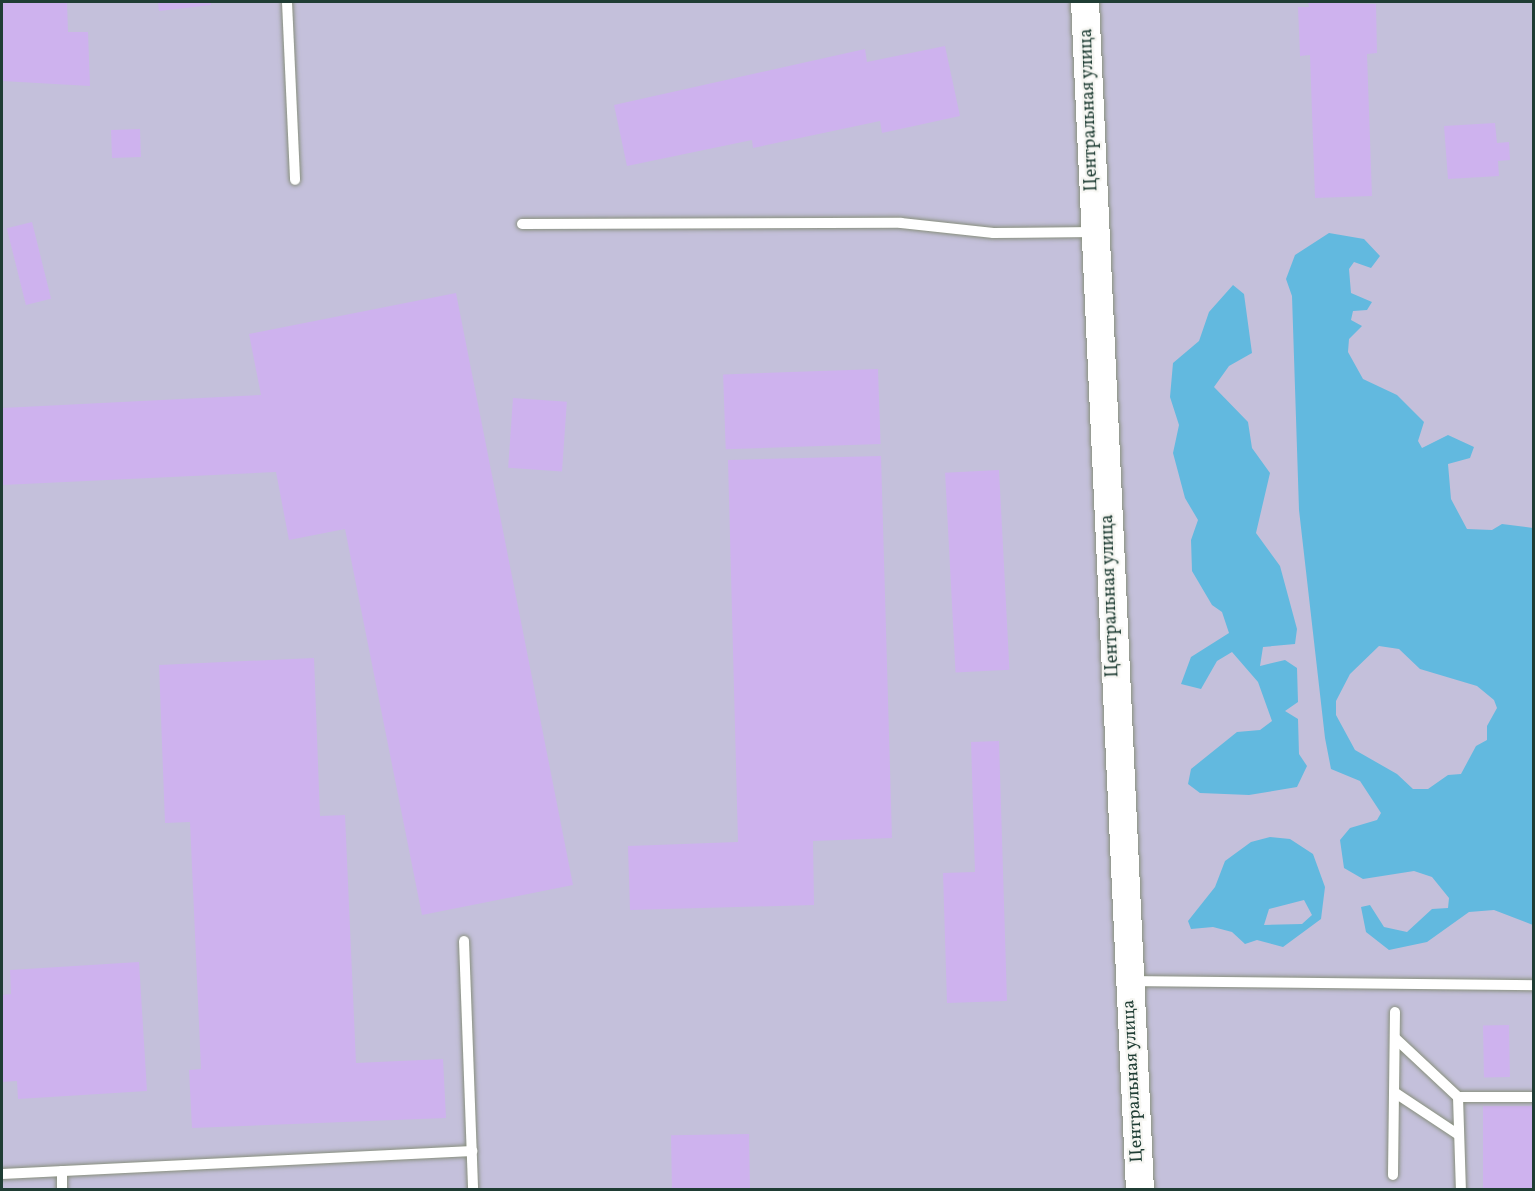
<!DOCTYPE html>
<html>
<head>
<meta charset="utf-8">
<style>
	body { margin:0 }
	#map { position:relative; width:1535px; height:1191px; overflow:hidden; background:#f2e1c6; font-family:Vollkorn,serif }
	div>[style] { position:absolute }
	.industrial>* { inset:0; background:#c4c0db; transform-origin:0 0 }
	.water>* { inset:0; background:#62b9df }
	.building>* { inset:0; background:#ceb2ee; transform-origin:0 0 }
	.roads { filter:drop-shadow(0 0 2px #888f7d) drop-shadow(0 0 2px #888f7d) }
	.service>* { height:10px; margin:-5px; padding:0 5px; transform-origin:5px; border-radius:5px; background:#fff }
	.tertiary>* { height:28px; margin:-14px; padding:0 14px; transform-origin:14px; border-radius:14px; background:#fff }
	span { translate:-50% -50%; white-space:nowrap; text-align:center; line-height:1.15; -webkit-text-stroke:4.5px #f6f6f2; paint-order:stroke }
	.street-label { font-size:18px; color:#1f3d34 }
	.frame { position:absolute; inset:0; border:3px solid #1f3d34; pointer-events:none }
</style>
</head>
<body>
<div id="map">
	<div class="industrial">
		<i style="left:2px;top:2px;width:1531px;height:1188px"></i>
	</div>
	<div class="water">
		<i style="clip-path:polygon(evenodd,1329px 233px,1364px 239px,1380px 256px,1371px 268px,1354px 262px,1349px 269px,1351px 293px,1372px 302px,1367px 310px,1353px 311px,1351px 320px,1362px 326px,1349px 339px,1348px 352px,1363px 379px,1397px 395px,1424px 422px,1418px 441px,1422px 448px,1448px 435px,1474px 447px,1470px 458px,1448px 464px,1451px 499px,1467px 529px,1492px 530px,1502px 524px,1533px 528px,1533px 925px,1494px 910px,1469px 912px,1427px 942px,1389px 950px,1366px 932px,1361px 907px,1370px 905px,1384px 927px,1407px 932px,1432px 909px,1448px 908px,1449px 898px,1432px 877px,1414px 871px,1363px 879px,1344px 868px,1340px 840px,1350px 828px,1377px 820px,1381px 813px,1360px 781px,1331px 769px,1325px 738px,1299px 510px,1292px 296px,1286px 279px,1295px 255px,1329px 233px,1379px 646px,1399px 649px,1420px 669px,1477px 686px,1494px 700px,1497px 708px,1487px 726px,1487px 740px,1476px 746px,1461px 774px,1448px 775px,1428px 789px,1413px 789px,1397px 774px,1355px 750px,1336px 715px,1336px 701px,1350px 674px,1379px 646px)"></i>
		<i style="clip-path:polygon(1233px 285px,1244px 294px,1252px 353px,1229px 366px,1214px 387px,1248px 422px,1252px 448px,1270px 473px,1256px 533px,1280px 566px,1297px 629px,1295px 644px,1263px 647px,1260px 666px,1285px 660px,1297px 668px,1298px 702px,1285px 711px,1298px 719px,1299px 754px,1307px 766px,1297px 787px,1249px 795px,1200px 793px,1188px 784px,1191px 769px,1237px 732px,1260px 730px,1272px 721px,1258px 682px,1232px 652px,1217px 661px,1201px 689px,1181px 684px,1191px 657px,1229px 633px,1222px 612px,1212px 605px,1192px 571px,1191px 540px,1198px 520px,1185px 498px,1173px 453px,1179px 425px,1170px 397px,1173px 363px,1199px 341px,1209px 312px)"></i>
		<i style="clip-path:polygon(evenodd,1270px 837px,1290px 839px,1313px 854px,1325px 887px,1321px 919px,1283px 947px,1257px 940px,1245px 944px,1232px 932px,1213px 927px,1191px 929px,1188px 921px,1215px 887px,1225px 861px,1251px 842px,1270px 837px,1304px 900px,1312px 915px,1302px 924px,1264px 925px,1269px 909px,1304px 900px)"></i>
	</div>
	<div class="building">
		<i style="clip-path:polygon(2px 2px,67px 2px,68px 32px,88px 32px,90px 86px,2px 81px)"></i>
		<i style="clip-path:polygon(158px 2px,211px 2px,211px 5px,159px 11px)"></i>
		<i style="clip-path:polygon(1308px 2px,1376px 4px,1377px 53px,1367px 54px,1372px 196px,1315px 198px,1310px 55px,1300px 56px,1298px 7px,1309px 7px)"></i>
		<i style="clip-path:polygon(945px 46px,960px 116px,882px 133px,880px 121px,753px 148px,752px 140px,627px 166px,614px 105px,865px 49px,867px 62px)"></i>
		<i style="clip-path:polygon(1495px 123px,1497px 143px,1509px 142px,1510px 160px,1498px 161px,1499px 176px,1448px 179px,1444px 126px)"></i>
		<i style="left:140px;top:129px;width:28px;height:29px;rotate:88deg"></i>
		<i style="left:32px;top:222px;width:79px;height:26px;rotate:76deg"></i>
		<i style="clip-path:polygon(456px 293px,573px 885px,422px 915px,345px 529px,289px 540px,276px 472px,2px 485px,2px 408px,261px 395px,249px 334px)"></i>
		<i style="left:878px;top:369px;width:75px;height:155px;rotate:88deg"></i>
		<i style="left:513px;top:398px;width:54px;height:70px;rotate:4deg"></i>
		<i style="clip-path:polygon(881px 456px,892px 838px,813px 841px,814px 905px,630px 910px,628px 846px,738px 842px,728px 460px)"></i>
		<i style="left:999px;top:470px;width:200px;height:54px;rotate:87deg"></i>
		<i style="clip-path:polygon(314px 658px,320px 816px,345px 815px,356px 1063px,443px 1059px,446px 1118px,192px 1128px,189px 1070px,201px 1069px,190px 822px,165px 823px,159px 665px)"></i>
		<i style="clip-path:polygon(999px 741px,1007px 1001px,947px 1003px,943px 873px,975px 872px,971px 742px)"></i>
		<i style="clip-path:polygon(139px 962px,147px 1091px,18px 1099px,17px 1081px,2px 1082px,2px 995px,11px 994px,10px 970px)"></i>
		<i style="left:1509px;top:1025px;width:52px;height:26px;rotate:89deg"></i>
		<i style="left:1533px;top:1106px;width:84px;height:50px;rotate:90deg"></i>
		<i style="left:749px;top:1134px;width:56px;height:78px;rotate:89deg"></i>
	</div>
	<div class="roads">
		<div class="service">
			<i style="left:287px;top:2px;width:178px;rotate:87.4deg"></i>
			<i style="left:522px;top:224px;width:379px;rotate:-0.2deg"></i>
			<i style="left:901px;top:223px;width:93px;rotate:6.2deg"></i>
			<i style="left:993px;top:233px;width:102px;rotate:-0.6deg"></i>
			<i style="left:464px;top:941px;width:249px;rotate:87.9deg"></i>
			<i style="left:1131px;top:981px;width:403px;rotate:0.6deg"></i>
			<i style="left:1395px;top:1038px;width:86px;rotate:43.1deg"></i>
			<i style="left:1458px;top:1097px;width:76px"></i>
			<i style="left:1394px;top:1092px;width:78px;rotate:33.5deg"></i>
			<i style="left:1458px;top:1097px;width:93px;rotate:88.2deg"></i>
			<i style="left:62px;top:1171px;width:19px;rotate:90deg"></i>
			<i style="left:2px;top:1174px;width:471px;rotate:-2.8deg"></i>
			<i style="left:1393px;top:1175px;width:163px;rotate:-89.3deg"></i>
		</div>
		<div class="tertiary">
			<i style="left:1085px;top:2px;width:1189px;rotate:87.35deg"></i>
		</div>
	</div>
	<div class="street-label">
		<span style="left:1090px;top:110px;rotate:-92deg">Центральная улица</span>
		<span style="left:1111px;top:596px;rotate:-92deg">Центральная улица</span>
		<span style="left:1134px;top:1081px;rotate:-93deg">Центральная улица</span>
	</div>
	<div class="frame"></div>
</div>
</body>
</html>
